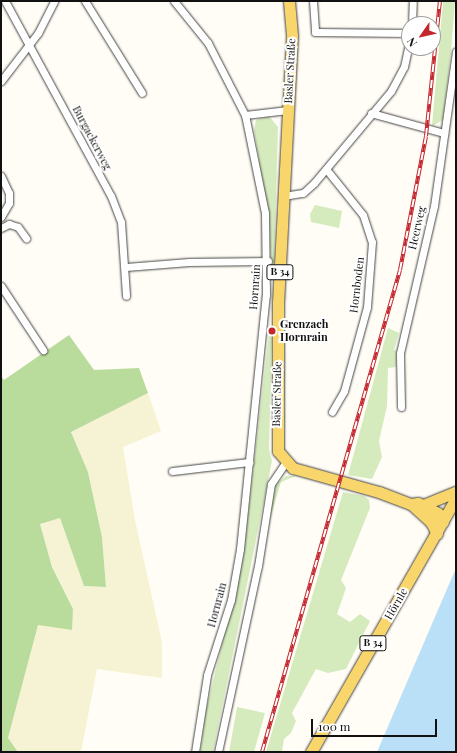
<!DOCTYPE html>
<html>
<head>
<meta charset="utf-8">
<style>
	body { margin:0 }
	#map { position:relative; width:457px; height:753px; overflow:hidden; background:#fffdf5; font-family:"Playfair Display",serif }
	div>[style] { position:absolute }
	.farmland>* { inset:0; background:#f6f3d4 }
	.green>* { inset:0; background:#d5ebbd }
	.forest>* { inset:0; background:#b9dc9c }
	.water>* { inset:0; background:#b9e0f7 }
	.roads { filter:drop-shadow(0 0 1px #444) drop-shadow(0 0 1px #444) }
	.minor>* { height:7px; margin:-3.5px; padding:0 3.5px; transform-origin:3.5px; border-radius:3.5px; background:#fff }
	.primary>* { height:11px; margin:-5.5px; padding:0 5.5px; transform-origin:5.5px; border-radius:5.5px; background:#f9d66b }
	.rail>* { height:4px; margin-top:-2px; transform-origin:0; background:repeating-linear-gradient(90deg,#fff 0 8px,#c4262e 0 16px); box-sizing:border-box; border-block:1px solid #c4262e }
	.dots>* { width:11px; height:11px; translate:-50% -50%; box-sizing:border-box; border:2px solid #fff; border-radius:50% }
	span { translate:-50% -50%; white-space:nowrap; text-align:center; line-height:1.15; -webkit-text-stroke:4px #fff; paint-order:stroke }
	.shield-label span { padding:1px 3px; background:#fff; border:1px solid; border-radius:3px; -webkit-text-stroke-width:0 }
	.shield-label { font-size:10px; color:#111; font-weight:700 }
	.street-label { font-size:11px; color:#111 }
	.poi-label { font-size:11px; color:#111; font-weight:700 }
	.left { translate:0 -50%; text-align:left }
	.frame { position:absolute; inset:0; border:2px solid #111; pointer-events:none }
	.north { position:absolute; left:401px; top:16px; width:40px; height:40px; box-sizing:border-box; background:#fff; border:1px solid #a0a0a0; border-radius:50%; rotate:236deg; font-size:11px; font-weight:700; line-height:16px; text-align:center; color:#111 }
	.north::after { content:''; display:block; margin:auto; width:14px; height:18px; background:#c4262e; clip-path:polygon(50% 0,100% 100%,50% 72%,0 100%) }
	.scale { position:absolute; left:311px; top:719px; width:126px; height:18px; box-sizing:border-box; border:2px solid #111; border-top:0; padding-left:5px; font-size:12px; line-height:14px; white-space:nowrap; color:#111; -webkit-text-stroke:3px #fff; paint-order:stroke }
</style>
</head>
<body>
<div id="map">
	<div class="farmland">
		<i style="clip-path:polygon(148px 393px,161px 431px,123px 447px,135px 520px,162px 642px,162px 678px,97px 669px,81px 752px,18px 752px,8px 738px,38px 624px,71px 630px,73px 609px,52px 567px,40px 524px,60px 517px,84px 586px,106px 587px,102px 537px,88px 472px,71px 432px)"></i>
	</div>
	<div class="green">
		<i style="clip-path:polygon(443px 1px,455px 1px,451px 52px,443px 120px,432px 126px)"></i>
		<i style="clip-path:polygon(269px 116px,278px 127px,274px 266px,271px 266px,269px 221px,254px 130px,256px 120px)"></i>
		<i style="clip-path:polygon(315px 205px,342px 211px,339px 228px,311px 222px,310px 214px)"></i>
		<i style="clip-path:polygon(388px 328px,399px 333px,394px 350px,397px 351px,396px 367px,388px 368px,387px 406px,379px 441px,382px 457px,372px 479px,348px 475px)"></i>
		<i style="clip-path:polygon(269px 333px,272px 334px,269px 449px,272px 461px,213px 752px,200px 752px,206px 710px,243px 558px)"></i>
		<i style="clip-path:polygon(286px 336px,284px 427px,285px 448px,281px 438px)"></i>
		<i style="clip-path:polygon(286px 476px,296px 476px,281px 482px,268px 526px,275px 485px)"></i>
		<i style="clip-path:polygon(343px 492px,364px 496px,369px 500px,370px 508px,341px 580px,346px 588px,337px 614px,350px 622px,360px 614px,370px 621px,346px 669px,328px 673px,316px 669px,292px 713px,296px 721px,291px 733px,284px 739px,282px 752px,266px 752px)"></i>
		<i style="clip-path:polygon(237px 707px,265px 713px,254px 752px,229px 752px)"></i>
	</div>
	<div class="forest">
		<i style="clip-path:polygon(69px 335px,94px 370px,139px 368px,148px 393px,71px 432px,88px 472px,102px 537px,106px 587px,84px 586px,60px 518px,40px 524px,52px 567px,73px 609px,72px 630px,38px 625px,8px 738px,18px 752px,1px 752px,1px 376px,4px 380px)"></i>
	</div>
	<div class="water">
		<i style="clip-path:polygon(456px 569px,456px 752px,377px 752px,453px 575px)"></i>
	</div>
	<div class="roads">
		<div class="minor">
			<i style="left:5px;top:1px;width:222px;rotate:61.5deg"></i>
			<i style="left:111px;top:196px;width:28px;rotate:69deg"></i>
			<i style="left:121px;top:222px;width:74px;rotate:86.1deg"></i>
			<i style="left:85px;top:1px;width:108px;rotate:58.2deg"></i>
			<i style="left:174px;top:1px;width:54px;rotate:51deg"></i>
			<i style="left:208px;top:43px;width:81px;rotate:62.8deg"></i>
			<i style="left:245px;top:115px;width:43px;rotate:-6.6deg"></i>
			<i style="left:313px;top:1px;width:31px;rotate:86deg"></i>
			<i style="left:315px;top:32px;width:94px;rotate:0.6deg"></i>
			<i style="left:412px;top:24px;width:23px;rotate:-88deg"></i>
			<i style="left:1px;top:81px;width:61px;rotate:-52.4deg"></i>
			<i style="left:38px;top:33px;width:36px;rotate:-63deg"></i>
			<i style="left:371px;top:113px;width:76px;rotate:15.3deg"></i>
			<i style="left:326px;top:169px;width:59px;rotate:51.2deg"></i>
			<i style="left:363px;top:215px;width:28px;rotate:72deg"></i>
			<i style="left:372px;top:242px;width:65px;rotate:94.4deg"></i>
			<i style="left:367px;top:307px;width:87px;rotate:105.3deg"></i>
			<i style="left:344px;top:391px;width:24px;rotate:120deg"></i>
			<i style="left:1px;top:176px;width:19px;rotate:65deg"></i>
			<i style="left:9px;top:193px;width:10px;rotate:90deg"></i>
			<i style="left:9px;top:203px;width:16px;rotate:120deg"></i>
			<i style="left:283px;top:196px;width:20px;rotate:-9deg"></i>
			<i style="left:303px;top:193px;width:15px;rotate:-42deg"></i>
			<i style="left:314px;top:183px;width:120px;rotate:-50.1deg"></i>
			<i style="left:391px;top:91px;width:27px;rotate:-62deg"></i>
			<i style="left:404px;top:67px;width:25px;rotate:-78deg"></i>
			<i style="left:1px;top:228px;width:9px;rotate:-27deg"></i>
			<i style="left:9px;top:224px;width:9px;rotate:18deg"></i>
			<i style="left:18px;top:227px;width:14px;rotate:54deg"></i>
			<i style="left:126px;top:267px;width:63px;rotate:-4.5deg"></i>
			<i style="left:189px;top:262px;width:79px;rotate:-0.7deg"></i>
			<i style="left:1px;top:286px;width:77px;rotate:56.7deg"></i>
			<i style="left:401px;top:407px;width:54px;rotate:-91.1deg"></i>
			<i style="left:400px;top:353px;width:151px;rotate:-77deg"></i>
			<i style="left:434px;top:206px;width:156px;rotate:-81.9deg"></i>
			<i style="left:172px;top:471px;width:78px;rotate:-6.7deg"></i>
			<i style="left:195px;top:752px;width:78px;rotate:-81.1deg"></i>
			<i style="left:207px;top:675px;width:79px;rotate:-72.3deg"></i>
			<i style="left:231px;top:600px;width:52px;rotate:-80deg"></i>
			<i style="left:240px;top:549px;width:255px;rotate:-84.2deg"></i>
			<i style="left:266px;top:295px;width:82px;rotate:-90.7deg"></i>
			<i style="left:265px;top:213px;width:100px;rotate:-101.5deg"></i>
			<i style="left:218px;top:752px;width:190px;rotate:-77.9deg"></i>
			<i style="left:258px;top:566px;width:83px;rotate:-81deg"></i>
			<i style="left:271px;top:484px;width:25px;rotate:-56deg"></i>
		</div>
		<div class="primary">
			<i style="left:289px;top:1px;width:35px;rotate:85deg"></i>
			<i style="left:292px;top:36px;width:266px;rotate:93deg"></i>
			<i style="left:278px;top:302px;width:149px;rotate:90deg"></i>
			<i style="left:278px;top:451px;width:23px;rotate:49deg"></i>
			<i style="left:293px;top:468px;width:89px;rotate:15.6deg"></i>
			<i style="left:379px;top:492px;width:34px;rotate:21deg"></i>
			<i style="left:411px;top:504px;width:7px;rotate:-8deg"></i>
			<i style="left:418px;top:503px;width:22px;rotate:27deg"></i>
			<i style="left:438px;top:513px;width:10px;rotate:61deg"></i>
			<i style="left:411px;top:504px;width:27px;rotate:42deg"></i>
			<i style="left:431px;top:522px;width:13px;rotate:63deg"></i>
			<i style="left:423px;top:505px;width:35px;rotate:-22deg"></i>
			<i style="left:311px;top:752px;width:292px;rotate:-60.3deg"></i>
		</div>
	</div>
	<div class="rail">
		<i style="left:262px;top:752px;width:501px;rotate:-74.02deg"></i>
		<i style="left:400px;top:270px;width:136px;rotate:-79deg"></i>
		<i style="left:426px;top:136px;width:136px;rotate:-84.1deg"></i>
	</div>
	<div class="dots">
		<i style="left:272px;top:331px;background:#c4262e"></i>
	</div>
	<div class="shield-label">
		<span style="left:280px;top:272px">B 34</span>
		<span style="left:373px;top:643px">B 34</span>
	</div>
	<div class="street-label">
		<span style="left:290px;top:71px;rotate:-87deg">Basler Straße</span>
		<span style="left:92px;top:138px;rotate:62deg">Burgackerweg</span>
		<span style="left:417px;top:228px;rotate:-77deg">Heerweg</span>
		<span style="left:357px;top:285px;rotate:-83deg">Hornboden</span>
		<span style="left:255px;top:287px;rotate:-86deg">Hornrain</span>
		<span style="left:277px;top:394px;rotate:-89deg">Basler Straße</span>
		<span style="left:396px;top:604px;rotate:-60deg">Hörnle</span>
		<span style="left:217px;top:605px;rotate:-75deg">Hornrain</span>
	</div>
	<div class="poi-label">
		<span class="left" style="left:280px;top:331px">Grenzach<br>Hornrain</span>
	</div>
	<div class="frame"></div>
	<div class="north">N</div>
	<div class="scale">100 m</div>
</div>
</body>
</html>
